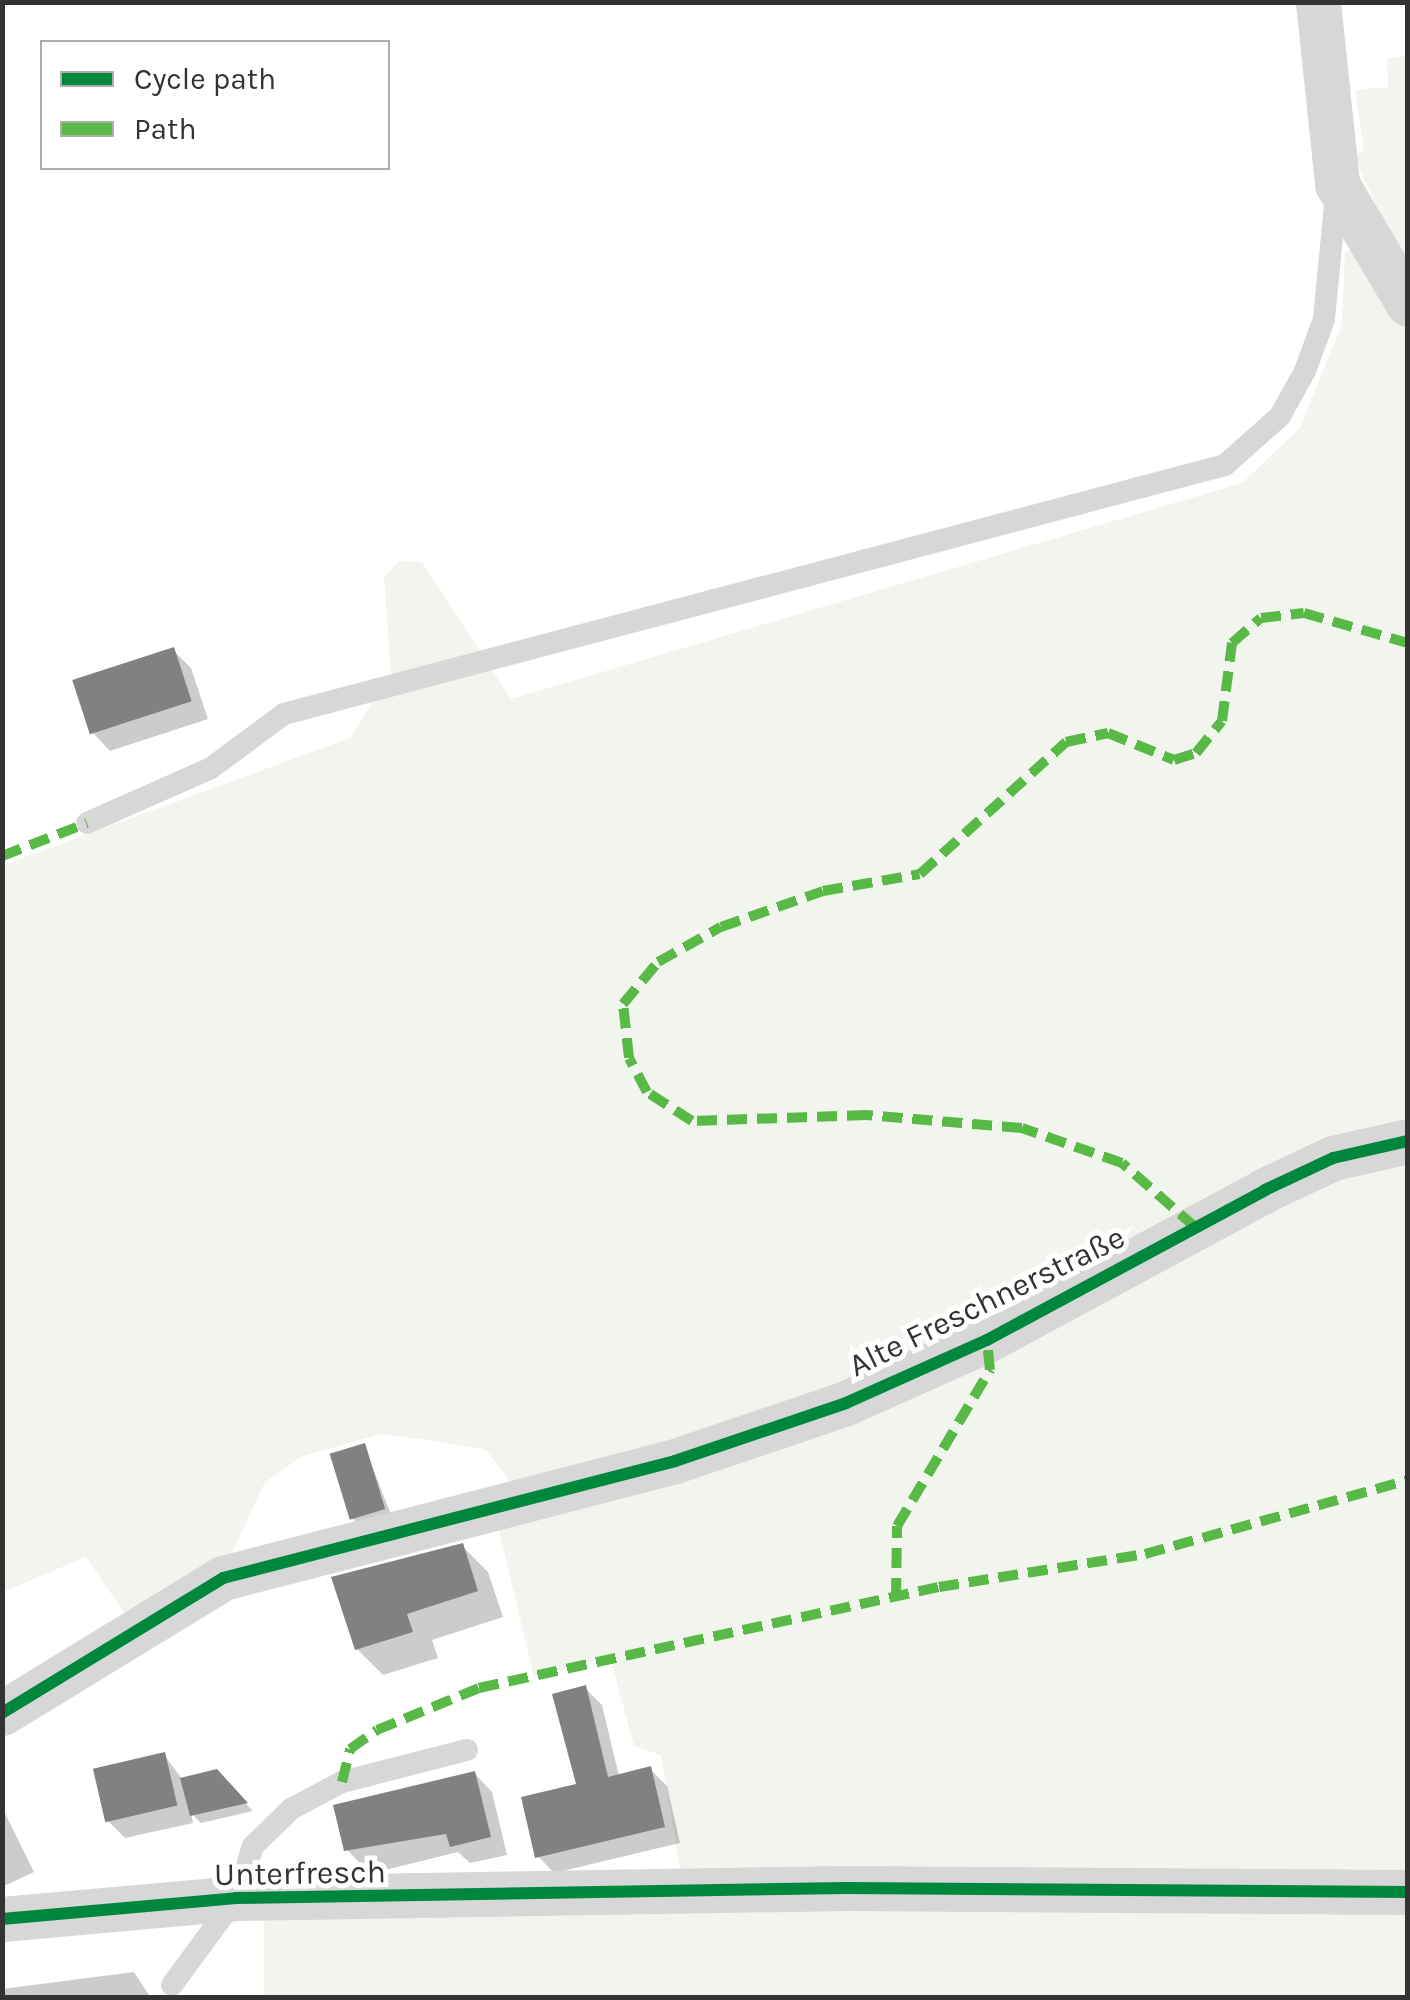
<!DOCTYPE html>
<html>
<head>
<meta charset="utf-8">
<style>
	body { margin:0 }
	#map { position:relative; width:1410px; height:2000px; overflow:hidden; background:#fff; font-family:Karla,sans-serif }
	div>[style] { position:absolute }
	.green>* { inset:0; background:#f1f5ed; transform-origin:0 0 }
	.shadow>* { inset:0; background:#0003 }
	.building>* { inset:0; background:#818181; transform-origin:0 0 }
	.lane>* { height:22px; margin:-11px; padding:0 11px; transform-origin:11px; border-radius:11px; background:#d7d7d7 }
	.street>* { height:45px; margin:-22.5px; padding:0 22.5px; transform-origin:22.5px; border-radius:22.5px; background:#d7d7d7 }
	.quiet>* { height:10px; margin-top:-5px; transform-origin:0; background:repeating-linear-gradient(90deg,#58b947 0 20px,transparent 0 30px) }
	.cycleway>* { height:12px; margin:-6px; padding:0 6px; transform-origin:6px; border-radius:6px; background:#00873e }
	span { translate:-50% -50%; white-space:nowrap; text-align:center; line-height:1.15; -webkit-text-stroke:10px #fff; paint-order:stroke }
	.street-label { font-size:32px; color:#333 }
	.frame { position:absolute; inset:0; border:5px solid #333; pointer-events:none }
	.legend { position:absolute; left:40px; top:40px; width:350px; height:130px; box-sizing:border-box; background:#fff; border:2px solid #adadad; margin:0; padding:12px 18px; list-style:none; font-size:30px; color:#333 }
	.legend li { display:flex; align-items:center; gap:20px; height:50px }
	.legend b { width:50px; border:2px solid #adadad }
</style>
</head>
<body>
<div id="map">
	<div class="green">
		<i style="clip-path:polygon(1407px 56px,1407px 271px,1353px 155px,1364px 150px,1355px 90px,1388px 87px,1387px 58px)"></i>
		<i style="clip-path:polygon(1354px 250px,1407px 328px,1407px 1138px,901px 1368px,516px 1489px,486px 1450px,441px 1442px,382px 1434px,303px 1456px,265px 1482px,227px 1564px,131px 1623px,86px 1557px,3px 1592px,3px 865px,350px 738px,391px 673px,384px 577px,399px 561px,422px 562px,511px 699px,1242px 483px,1300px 428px,1342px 324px,1345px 252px)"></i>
		<i style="clip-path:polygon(1407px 1155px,1407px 1878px,681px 1874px,661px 1755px,634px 1746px,610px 1657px,534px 1677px,495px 1514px,678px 1471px,1274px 1201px)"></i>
		<i style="left:1407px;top:1902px;width:95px;height:1143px;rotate:90deg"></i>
	</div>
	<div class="shadow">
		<i style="clip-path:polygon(173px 650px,191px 668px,208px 719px,110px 751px,93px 733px)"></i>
		<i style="clip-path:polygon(364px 1446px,392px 1517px,359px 1525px,351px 1517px)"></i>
		<i style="clip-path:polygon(462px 1546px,488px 1572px,503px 1617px,432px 1640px,438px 1658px,383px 1675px,357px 1649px)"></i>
		<i style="clip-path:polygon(585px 1688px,602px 1705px,619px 1776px,650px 1769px,667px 1786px,680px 1843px,554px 1873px,538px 1856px,579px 1786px)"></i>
		<i style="clip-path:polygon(164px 1755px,183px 1780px,216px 1772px,253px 1811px,201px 1823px,191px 1813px,193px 1823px,125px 1838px,107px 1820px)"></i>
		<i style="clip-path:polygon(475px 1774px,492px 1792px,507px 1855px,470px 1863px,458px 1852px,385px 1870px,364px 1867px,346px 1849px)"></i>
		<i style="clip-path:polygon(2px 1807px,34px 1872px,2px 1887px)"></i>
		<i style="clip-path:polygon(134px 1972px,151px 1998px,2px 1998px,2px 1989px)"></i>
	</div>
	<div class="building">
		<i style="left:174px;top:647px;width:57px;height:107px;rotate:72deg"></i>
		<i style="left:365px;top:1443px;width:69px;height:37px;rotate:73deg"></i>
		<i style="clip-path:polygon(463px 1543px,478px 1591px,407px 1614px,413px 1632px,355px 1650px,331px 1577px)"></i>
		<i style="clip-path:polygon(586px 1685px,608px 1777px,651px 1766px,665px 1827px,535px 1858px,521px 1797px,576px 1784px,552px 1694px)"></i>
		<i style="left:165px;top:1752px;width:55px;height:74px;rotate:77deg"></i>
		<i style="clip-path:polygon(217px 1769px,248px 1803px,190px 1816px,180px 1778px)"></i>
		<i style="clip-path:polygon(475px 1771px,491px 1837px,450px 1847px,446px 1834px,344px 1851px,333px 1805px)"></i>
	</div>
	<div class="lane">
		<i style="left:87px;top:823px;width:136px;rotate:-23.9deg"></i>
		<i style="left:211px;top:768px;width:91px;rotate:-36.5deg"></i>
		<i style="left:284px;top:714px;width:973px;rotate:-14.82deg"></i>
		<i style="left:1225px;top:465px;width:74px;rotate:-41.7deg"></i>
		<i style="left:1280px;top:416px;width:51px;rotate:-60.9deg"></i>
		<i style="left:1305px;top:371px;width:55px;rotate:-69.9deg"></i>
		<i style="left:1324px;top:319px;width:126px;rotate:-84.5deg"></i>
		<i style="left:172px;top:1985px;width:108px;rotate:-53.7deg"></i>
		<i style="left:236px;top:1898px;width:55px;rotate:-71.9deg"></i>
		<i style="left:253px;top:1846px;width:53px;rotate:-44.2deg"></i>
		<i style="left:291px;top:1809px;width:58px;rotate:-27.9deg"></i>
		<i style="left:342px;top:1782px;width:129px;rotate:-14.4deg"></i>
	</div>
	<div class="street">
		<i style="left:1318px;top:2px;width:183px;rotate:84deg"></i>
		<i style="left:1337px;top:184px;width:139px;rotate:59.4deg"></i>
		<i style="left:2px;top:1713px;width:259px;rotate:-31.4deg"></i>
		<i style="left:223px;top:1578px;width:467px;rotate:-14.5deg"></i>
		<i style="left:675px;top:1461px;width:181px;rotate:-18.7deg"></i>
		<i style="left:846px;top:1403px;width:154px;rotate:-24.1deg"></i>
		<i style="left:987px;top:1340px;width:316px;rotate:-28.3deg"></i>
		<i style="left:1265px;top:1190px;width:75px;rotate:-25.2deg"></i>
		<i style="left:1333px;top:1158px;width:77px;rotate:-12.8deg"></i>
		<i style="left:2px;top:1919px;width:235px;rotate:-5.1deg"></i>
		<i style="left:236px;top:1898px;width:611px;rotate:-0.94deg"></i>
		<i style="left:847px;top:1888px;width:561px;rotate:0.41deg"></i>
	</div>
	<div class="quiet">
		<i style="left:2px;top:856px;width:91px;rotate:-21.2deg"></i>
		<i style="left:1195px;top:1227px;width:97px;rotate:-138.8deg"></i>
		<i style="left:1122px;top:1163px;width:106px;rotate:-160.7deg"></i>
		<i style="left:1022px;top:1128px;width:156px;rotate:-175.2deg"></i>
		<i style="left:867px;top:1115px;width:175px;rotate:178deg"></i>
		<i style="left:692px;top:1121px;width:54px;rotate:-147.2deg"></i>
		<i style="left:647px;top:1092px;width:38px;rotate:-118deg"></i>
		<i style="left:629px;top:1058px;width:54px;rotate:-96.3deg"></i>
		<i style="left:623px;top:1004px;width:55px;rotate:-50.2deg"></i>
		<i style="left:658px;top:962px;width:72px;rotate:-29.1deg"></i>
		<i style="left:721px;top:927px;width:108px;rotate:-19.4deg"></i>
		<i style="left:823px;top:891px;width:98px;rotate:-9.9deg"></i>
		<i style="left:920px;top:874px;width:197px;rotate:-42.1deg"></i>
		<i style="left:1066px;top:742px;width:43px;rotate:-12.1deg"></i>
		<i style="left:1108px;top:733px;width:71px;rotate:22.2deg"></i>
		<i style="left:1174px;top:760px;width:23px;rotate:-18deg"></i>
		<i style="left:1196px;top:753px;width:41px;rotate:-50.9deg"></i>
		<i style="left:1222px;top:721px;width:79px;rotate:-82.7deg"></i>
		<i style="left:1232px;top:643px;width:38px;rotate:-41deg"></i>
		<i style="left:1261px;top:618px;width:43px;rotate:-6.6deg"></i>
		<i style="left:1304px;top:613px;width:108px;rotate:16.1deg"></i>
		<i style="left:896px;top:1598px;width:72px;rotate:-89.2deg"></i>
		<i style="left:897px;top:1526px;width:182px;rotate:-59.2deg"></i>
		<i style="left:990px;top:1370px;width:30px;rotate:-96deg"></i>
		<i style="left:342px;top:1782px;width:34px;rotate:-76deg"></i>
		<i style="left:350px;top:1749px;width:33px;rotate:-35deg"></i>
		<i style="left:377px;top:1730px;width:110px;rotate:-22.4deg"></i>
		<i style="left:479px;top:1688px;width:471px;rotate:-12.4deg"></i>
		<i style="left:939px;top:1587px;width:209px;rotate:-9.1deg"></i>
		<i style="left:1145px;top:1554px;width:273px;rotate:-15.7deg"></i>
	</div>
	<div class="cycleway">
		<i style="left:2px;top:1713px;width:259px;rotate:-31.4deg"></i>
		<i style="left:223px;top:1578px;width:467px;rotate:-14.5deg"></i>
		<i style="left:675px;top:1461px;width:181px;rotate:-18.7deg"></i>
		<i style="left:846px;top:1403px;width:154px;rotate:-24.1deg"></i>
		<i style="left:987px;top:1340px;width:316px;rotate:-28.3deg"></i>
		<i style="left:1265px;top:1190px;width:75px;rotate:-25.2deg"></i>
		<i style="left:1333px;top:1158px;width:77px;rotate:-12.8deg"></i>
		<i style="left:2px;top:1919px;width:235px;rotate:-5.1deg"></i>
		<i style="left:236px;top:1898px;width:611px;rotate:-0.94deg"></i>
		<i style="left:847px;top:1888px;width:561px;rotate:0.41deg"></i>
	</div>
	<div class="street-label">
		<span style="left:987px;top:1302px;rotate:-26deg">Alte Freschnerstraße</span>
		<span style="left:300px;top:1874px;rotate:-1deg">Unterfresch</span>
	</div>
	<div class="frame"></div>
	<ul class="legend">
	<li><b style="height:12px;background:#00873e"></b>Cycle path</li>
	<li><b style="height:12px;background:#58b947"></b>Path</li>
	</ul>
</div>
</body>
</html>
